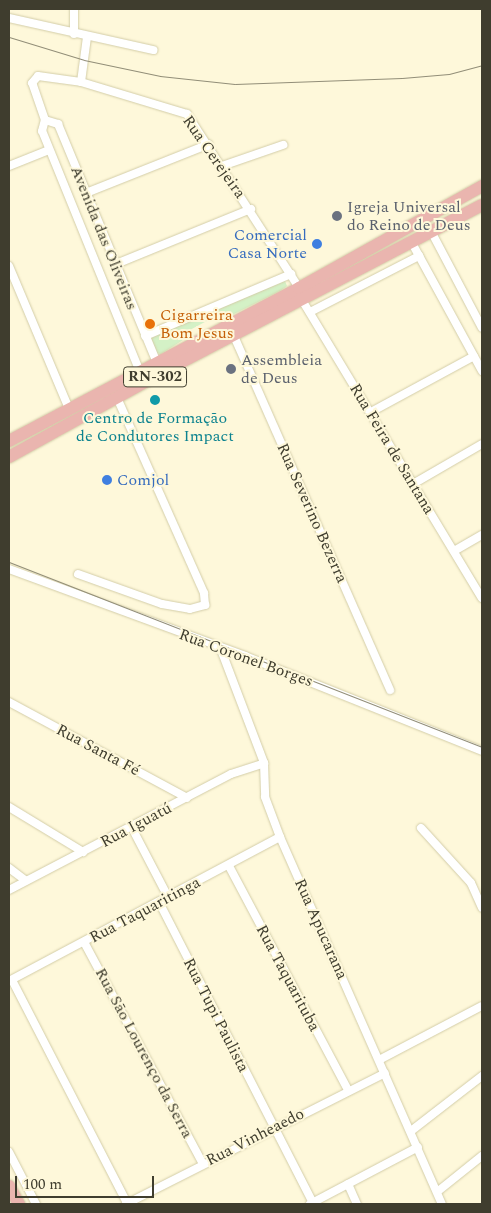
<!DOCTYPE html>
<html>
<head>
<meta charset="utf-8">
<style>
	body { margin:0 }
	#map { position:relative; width:491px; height:1213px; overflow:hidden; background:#fef8da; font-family:Spectral,serif }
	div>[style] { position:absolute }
	.green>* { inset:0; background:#d4f1c6 }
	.roads { filter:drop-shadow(0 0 1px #d3cda8) drop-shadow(0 0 1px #d3cda8) }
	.street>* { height:8px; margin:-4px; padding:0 4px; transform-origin:4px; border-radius:4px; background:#fff }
	.primary>* { height:12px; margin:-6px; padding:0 6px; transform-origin:6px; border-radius:6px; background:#eab5af }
	.tram>* { height:1px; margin:-0.5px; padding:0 0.5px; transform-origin:0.5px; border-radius:0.5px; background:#928e78 }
	.dots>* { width:14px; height:14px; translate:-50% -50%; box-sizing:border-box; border:2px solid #fef8da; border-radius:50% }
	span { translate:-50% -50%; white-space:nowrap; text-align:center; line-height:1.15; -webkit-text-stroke:4px #fef8da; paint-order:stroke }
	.shield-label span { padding:1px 4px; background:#fef8da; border:1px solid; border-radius:4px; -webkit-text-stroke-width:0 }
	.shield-label { font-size:15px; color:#3f3d2e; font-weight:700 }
	.street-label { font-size:16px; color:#3f3d2e }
	.worship-label { font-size:16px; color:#5b616d }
	.left { translate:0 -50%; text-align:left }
	.shop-label { font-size:16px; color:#366cbe }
	.right { translate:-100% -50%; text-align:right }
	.food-label { font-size:16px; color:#c56008 }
	.culture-label { font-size:16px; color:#0d838f }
	.frame { position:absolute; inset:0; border:10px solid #3f3d2e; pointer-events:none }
	.scale { position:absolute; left:15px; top:1176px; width:139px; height:22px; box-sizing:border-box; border:2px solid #3f3d2e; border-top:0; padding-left:6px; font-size:15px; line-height:18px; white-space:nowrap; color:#3f3d2e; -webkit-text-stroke:4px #fef8da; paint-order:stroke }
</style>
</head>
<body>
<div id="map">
	<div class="green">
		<i style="clip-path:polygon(285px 281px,287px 286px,280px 291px,232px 315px,218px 315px,188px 331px,183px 340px,161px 354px,156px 353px,150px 337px)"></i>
	</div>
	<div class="roads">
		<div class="street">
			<i style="left:74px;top:9px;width:25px;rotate:90deg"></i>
			<i style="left:9px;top:18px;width:148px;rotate:12.5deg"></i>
			<i style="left:81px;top:82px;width:45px;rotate:-82.4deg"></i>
			<i style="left:45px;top:120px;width:14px;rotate:17deg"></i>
			<i style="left:58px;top:124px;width:259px;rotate:67.5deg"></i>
			<i style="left:9px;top:166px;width:43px;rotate:-21.8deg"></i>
			<i style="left:222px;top:166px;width:65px;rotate:-19deg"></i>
			<i style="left:86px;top:193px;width:132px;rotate:-21.7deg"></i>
			<i style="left:432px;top:233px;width:107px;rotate:62.2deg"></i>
			<i style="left:412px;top:243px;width:146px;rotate:61.3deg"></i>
			<i style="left:116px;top:264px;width:146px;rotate:-22.2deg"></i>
			<i style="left:9px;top:266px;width:155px;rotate:67.2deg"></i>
			<i style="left:302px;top:300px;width:348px;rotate:58.9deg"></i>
			<i style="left:310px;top:312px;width:123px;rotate:-27.2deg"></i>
			<i style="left:145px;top:336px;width:159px;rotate:-23deg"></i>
			<i style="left:234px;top:336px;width:387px;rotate:66.2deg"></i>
			<i style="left:140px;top:372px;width:260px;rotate:-112.1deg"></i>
			<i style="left:42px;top:131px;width:11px;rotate:-75deg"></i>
			<i style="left:45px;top:120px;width:39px;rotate:-109deg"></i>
			<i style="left:32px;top:83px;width:9px;rotate:-49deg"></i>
			<i style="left:38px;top:76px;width:43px;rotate:7.9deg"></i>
			<i style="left:81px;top:82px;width:111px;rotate:16.8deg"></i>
			<i style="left:187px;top:114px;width:207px;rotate:57.2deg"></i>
			<i style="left:371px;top:412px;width:117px;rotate:-28.5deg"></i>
			<i style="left:413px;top:484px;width:80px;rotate:-30.1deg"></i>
			<i style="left:454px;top:551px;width:32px;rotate:-30deg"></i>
			<i style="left:9px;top:569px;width:252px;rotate:20.2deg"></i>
			<i style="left:245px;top:656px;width:255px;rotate:21.8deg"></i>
			<i style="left:78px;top:574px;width:89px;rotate:19.7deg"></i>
			<i style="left:162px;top:604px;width:28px;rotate:10deg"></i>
			<i style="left:190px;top:609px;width:16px;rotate:-15deg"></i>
			<i style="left:205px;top:605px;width:12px;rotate:-95deg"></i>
			<i style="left:204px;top:593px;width:214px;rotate:-114deg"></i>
			<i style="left:220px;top:647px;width:124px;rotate:69.2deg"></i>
			<i style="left:264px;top:763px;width:34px;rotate:88deg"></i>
			<i style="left:265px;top:797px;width:43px;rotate:69.4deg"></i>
			<i style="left:280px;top:837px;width:401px;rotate:66.2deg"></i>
			<i style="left:9px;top:702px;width:202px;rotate:28.3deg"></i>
			<i style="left:9px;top:807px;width:87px;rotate:31.3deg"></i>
			<i style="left:132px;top:828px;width:78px;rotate:62.4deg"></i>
			<i style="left:421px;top:828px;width:74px;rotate:47.7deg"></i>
			<i style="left:471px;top:883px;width:27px;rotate:66deg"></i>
			<i style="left:229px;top:866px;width:254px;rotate:62deg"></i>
			<i style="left:9px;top:868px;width:21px;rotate:37deg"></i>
			<i style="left:9px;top:890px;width:250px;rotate:-27.6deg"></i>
			<i style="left:231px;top:774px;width:35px;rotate:-18deg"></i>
			<i style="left:159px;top:902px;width:338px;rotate:62.9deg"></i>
			<i style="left:84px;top:942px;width:252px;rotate:61.8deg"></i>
			<i style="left:12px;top:980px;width:251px;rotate:62.7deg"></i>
			<i style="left:9px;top:981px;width:307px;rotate:-28deg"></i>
			<i style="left:379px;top:1060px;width:116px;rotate:-27.7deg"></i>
			<i style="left:411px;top:1131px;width:90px;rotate:-37.8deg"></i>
			<i style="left:9px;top:1152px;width:59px;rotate:62.6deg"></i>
			<i style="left:348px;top:1184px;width:22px;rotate:66deg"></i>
			<i style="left:437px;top:1192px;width:58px;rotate:-38.7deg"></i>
			<i style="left:126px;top:1204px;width:290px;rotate:-26.8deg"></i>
			<i style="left:310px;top:1204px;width:122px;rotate:-27.8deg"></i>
		</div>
		<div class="primary">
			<i style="left:9px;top:441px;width:328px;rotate:-27.8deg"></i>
			<i style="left:299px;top:288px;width:210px;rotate:-29.1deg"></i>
			<i style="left:9px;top:457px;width:191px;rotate:-28.9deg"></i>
			<i style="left:176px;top:365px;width:345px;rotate:-27.6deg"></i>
			<i style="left:9px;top:1186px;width:21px;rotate:61deg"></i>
		</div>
	</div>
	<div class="tram">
		<i style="left:9px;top:37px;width:78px;rotate:17deg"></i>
		<i style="left:84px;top:60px;width:78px;rotate:11.9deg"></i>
		<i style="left:160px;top:76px;width:75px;rotate:6.1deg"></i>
		<i style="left:235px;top:84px;width:167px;rotate:-2.1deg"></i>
		<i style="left:402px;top:78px;width:47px;rotate:-4.9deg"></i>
		<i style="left:449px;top:74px;width:34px;rotate:-15deg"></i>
		<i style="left:9px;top:562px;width:508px;rotate:21.36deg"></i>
	</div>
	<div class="dots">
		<i style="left:337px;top:216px;background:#6b7280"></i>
		<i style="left:317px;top:244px;background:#3f7fe0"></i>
		<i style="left:150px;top:324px;background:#e8710a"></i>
		<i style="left:231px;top:369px;background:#6b7280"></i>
		<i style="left:155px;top:400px;background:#0f9aa8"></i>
		<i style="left:107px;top:480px;background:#3f7fe0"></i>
	</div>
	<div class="shield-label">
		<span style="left:155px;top:377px">RN-302</span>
	</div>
	<div class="street-label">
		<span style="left:214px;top:157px;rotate:55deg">Rua Cerejeira</span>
		<span style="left:104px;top:238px;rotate:68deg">Avenida das Oliveiras</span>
		<span style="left:392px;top:449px;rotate:59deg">Rua Feira de Santana</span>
		<span style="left:312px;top:513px;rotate:66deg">Rua Severino Bezerra</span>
		<span style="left:246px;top:658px;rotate:20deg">Rua Coronel Borges</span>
		<span style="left:98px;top:750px;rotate:28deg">Rua Santa Fé</span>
		<span style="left:136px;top:825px;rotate:-28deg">Rua Iguatú</span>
		<span style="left:145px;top:910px;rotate:-28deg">Rua Taquaritinga</span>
		<span style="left:321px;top:929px;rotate:66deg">Rua Apucarana</span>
		<span style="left:288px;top:978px;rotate:62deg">Rua Taquarituba</span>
		<span style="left:216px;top:1015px;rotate:63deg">Rua Tupi Paulista</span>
		<span style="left:144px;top:1053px;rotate:62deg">Rua São Lourenço da Serra</span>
		<span style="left:255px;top:1137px;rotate:-27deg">Rua Vinheaedo</span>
	</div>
	<div class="worship-label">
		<span class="left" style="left:347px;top:216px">Igreja Universal<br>do Reino de Deus</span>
		<span class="left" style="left:241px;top:369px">Assembleia<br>de Deus</span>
	</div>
	<div class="shop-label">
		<span class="right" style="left:307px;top:244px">Comercial<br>Casa Norte</span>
		<span class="left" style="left:117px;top:480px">Comjol</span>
	</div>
	<div class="food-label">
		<span class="left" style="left:160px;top:324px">Cigarreira<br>Bom Jesus</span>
	</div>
	<div class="culture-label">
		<span style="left:155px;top:427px">Centro de Formação<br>de Condutores Impact</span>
	</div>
	<div class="frame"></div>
	<div class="scale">100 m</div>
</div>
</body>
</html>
